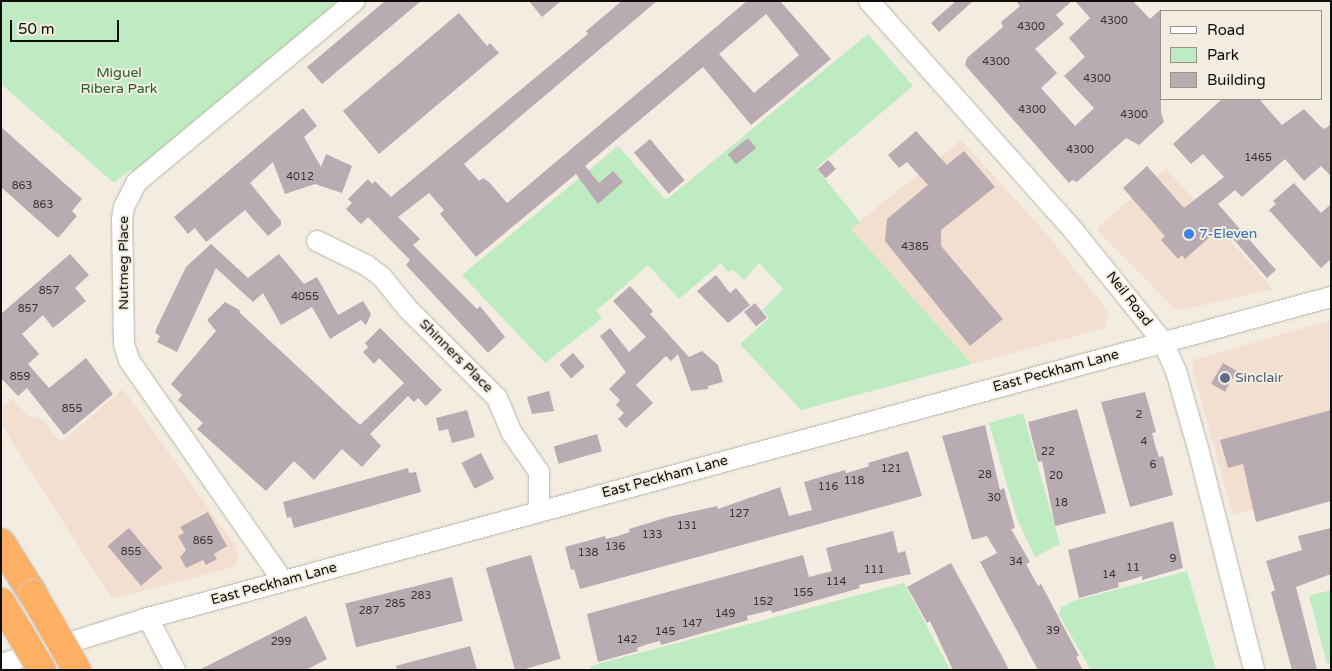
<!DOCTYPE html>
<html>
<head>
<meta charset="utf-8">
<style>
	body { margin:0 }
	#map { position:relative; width:1332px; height:671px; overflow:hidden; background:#f2ede0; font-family:"Varela Round",sans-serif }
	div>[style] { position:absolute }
	.commercial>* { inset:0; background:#f2dfcf }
	.green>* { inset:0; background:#bfebc2 }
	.building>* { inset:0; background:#b8abb2; transform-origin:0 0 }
	.roads { filter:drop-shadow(0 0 1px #b9b4a8) drop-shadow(0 0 1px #b9b4a8) }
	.minor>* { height:20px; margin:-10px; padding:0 10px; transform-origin:10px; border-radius:10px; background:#fff }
	.highway>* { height:28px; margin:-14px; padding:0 14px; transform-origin:14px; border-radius:14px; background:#fdaf64 }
	.bridges { filter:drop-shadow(0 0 1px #cfcfce) drop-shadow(0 0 1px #cfcfce) }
	.highway-bridge>* { height:28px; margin:-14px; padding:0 14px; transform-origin:14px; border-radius:14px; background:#fdaf64 }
	.dots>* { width:14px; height:14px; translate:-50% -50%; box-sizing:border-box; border:2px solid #f2ede0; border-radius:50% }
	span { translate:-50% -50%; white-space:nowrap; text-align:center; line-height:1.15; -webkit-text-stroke:4px #f2ede0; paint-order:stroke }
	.number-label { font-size:11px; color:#393534 }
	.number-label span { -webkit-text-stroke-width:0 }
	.park-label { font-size:14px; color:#25622e }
	.shop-label { font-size:14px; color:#366cbe }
	.left { translate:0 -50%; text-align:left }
	.street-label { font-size:14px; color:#0f0e0a }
	.service-label { font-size:14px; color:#4e5e75 }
	.frame { position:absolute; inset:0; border:2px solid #0f0e0a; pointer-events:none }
	.legend { position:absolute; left:1160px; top:10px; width:162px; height:90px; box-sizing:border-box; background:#f2ede0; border:1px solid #97948a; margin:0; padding:6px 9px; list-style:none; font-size:15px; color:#0f0e0a }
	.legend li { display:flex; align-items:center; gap:10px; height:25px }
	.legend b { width:25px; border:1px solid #97948a }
	.scale { position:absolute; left:10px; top:20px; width:109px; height:22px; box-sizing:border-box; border:2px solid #0f0e0a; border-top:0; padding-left:6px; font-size:15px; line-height:18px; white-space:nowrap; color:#0f0e0a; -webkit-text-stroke:4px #f2ede0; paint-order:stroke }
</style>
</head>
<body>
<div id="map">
	<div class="commercial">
		<i style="clip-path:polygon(961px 140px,1045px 232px,1109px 312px,1105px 328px,972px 364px,850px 229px)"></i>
		<i style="clip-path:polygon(1166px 168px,1273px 289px,1186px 309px,1175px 309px,1096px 229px)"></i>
		<i style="clip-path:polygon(1331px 320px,1331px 489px,1233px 515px,1192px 367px,1194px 360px)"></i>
		<i style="clip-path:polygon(123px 389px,236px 547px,238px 556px,237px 563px,230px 568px,112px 599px,1px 424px,1px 408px,13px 399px,27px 415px,42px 419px,61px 442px)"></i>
	</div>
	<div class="green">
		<i style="clip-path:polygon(1px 1px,339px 1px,134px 173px,131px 169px,114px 183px,1px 84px)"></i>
		<i style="clip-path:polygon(868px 34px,913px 86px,816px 168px,860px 222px,851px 229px,972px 364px,801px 410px,740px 344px,769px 318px,762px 310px,783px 289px,759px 263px,744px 280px,733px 270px,728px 272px,721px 263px,679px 299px,648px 265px,596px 311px,602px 318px,545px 363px,462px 275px,618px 146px,666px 200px)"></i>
		<i style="clip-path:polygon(1023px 413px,1060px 544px,1035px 557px,1017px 519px,989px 423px)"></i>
		<i style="clip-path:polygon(1187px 571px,1216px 670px,1091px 670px,1058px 613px,1062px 610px,1060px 608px,1076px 600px)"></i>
		<i style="clip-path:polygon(904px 583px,950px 670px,591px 670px,590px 666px)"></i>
		<i style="clip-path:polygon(1331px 590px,1331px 663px,1327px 664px,1309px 596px)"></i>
	</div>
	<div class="building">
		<i style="clip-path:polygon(385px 1px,421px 1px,322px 84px,307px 67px)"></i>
		<i style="clip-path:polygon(529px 1px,561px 1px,542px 17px)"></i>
		<i style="clip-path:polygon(evenodd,622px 1px,657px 1px,464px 164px,479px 181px,483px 178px,489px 182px,507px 203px,747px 1px,780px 1px,831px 59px,751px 125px,703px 67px,585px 166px,599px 183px,613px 171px,623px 182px,598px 204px,576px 174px,476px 257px,440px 214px,444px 210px,429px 193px,398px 217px,420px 239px,413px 245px,477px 309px,480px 306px,505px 337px,488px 353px,406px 265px,410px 260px,368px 217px,361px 224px,346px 209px,352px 203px,348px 199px,368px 179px,372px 184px,375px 181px,391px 197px,588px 34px,586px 31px,622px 1px,766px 14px,799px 55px,754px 93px,719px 54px,766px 14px)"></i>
		<i style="clip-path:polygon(956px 1px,973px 1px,939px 32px,931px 23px)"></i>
		<i style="clip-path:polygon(1016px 1px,1072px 1px,1056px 15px,1064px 24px,1035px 49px,1057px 73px,1041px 88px,1075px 126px,1094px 108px,1064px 76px,1085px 57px,1069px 38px,1090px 18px,1075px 1px,1133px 1px,1150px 19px,1161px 9px,1161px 112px,1164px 122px,1139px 145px,1126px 138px,1077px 182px,1072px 180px,1069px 183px,965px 65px,967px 58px,1003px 27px,1001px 22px,1020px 6px)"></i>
		<i style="clip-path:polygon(459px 13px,487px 46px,490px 43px,499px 53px,379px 154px,343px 111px)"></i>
		<i style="clip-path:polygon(1222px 99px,1259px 99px,1282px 125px,1304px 109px,1321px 127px,1325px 129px,1331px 124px,1331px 176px,1321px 166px,1304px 181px,1285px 159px,1242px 197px,1235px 190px,1218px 204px,1276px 270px,1267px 278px,1222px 226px,1185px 259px,1182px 255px,1178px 259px,1161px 240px,1165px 236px,1123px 188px,1147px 166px,1184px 208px,1224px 177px,1203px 154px,1191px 164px,1173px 144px)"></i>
		<i style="clip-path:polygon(303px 108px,317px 126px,304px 137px,321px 167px,326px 154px,352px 166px,342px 193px,315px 184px,285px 194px,273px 162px,250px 183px,281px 221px,281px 225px,268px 236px,245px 210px,206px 242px,195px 228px,188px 234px,174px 217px)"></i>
		<i style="clip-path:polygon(1px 127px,82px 199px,72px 211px,77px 216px,58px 238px,1px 187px)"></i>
		<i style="clip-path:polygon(916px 131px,947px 165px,964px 151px,995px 187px,941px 230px,941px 246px,1003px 319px,970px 346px,885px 241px,887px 219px,928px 185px,907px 162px,899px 168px,888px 155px)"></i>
		<i style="left:748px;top:138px;width:13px;height:26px;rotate:51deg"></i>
		<i style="left:650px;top:139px;width:54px;height:21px;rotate:50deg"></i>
		<i style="left:828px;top:160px;width:12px;height:14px;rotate:48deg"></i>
		<i style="clip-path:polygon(1294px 183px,1321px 213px,1331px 204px,1331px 259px,1321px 268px,1269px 210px,1276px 204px,1273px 201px)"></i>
		<i style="clip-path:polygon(211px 244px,248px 278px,279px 254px,304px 284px,317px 277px,338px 315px,363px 301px,371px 314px,366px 325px,361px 320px,330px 339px,312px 307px,281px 325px,263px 293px,253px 302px,216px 268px,177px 352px,157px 342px,160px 336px,155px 333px,157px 327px,186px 267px)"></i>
		<i style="clip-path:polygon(70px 254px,89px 275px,75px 288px,86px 301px,53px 328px,43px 315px,22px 334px,39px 354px,28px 364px,49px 388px,86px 358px,113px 394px,64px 435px,27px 388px,18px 396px,1px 378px,1px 314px)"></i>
		<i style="clip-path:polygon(716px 275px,730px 293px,736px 288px,750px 305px,728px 323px,697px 291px)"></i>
		<i style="clip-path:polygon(630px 286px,653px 311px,650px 314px,689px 357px,702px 351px,718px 365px,723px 382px,708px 386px,708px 389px,691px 391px,678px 354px,671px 361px,666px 356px,636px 385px,653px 403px,626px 428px,618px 419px,624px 413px,616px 405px,620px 400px,609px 389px,626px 372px,600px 336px,610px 328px,629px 352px,646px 337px,613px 301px)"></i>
		<i style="clip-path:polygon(225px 302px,241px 311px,239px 312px,360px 425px,404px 383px,379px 358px,374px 364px,363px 352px,368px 347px,365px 343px,380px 328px,442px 390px,426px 406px,418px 398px,414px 402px,408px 396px,370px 434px,381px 446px,362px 467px,342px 449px,314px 480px,294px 461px,266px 491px,197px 429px,203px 423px,178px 400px,182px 395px,171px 384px,216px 331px,207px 320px)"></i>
		<i style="left:755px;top:303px;width:19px;height:14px;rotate:51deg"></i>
		<i style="left:573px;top:353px;width:18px;height:18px;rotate:49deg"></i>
		<i style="left:1223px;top:363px;width:16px;height:24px;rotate:30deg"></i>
		<i style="clip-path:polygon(549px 391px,554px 411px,532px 414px,527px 397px)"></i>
		<i style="clip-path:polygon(1145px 392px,1156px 432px,1152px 433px,1155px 445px,1159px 457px,1163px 456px,1173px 495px,1130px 507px,1101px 402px)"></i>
		<i style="clip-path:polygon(1077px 409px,1106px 513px,1055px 526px,1042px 461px,1038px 462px,1028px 422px)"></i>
		<i style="clip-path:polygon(467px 410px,475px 437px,452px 443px,448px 429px,439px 431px,436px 418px)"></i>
		<i style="clip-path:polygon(1331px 410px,1331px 501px,1256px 522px,1243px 464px,1228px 468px,1220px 440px)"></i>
		<i style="clip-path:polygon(985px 425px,1000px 490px,1004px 488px,1015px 528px,1011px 529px,1030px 562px,1026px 564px,1038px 586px,1041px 584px,1079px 656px,1076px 657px,1083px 670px,1038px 670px,980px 562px,997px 553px,987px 536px,972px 540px,942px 436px)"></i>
		<i style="left:597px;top:434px;width:18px;height:45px;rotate:74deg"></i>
		<i style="clip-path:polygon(908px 451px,922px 496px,580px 589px,574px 569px,571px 570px,565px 547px,605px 536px,606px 539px,618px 536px,630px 532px,629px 529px,668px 517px,717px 506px,718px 509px,780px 487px,789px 516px,812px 510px,804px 482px,845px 470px,846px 473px,857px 470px,869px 466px,868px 463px)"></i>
		<i style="left:481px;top:453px;width:29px;height:22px;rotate:63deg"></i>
		<i style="clip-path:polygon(408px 468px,409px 473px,416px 472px,421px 492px,294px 528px,291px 517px,287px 518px,283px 502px)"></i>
		<i style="clip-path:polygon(208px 512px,227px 546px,214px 554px,217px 559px,206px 565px,203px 560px,186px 568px,180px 557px,186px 550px,178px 536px,184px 533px,180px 527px)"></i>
		<i style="clip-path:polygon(1173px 521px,1183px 568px,1142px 580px,1142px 576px,1130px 580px,1118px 583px,1119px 587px,1079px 598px,1068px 550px)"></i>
		<i style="left:129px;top:528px;width:52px;height:28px;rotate:50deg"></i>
		<i style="clip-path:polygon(1331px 528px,1331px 574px,1296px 587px,1317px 670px,1292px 670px,1271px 592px,1275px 590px,1266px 561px,1302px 550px,1298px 536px)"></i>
		<i style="clip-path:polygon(893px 531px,898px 553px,905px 551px,911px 574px,859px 585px,860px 588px,772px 613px,771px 610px,747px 616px,748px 620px,661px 645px,660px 641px,648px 644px,637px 648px,638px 651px,598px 662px,587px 614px,803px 555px,809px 577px,832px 571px,826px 548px)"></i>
		<i style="left:531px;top:555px;width:108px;height:47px;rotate:74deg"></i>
		<i style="clip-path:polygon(951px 563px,1003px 658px,1009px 670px,953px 670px,930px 621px,927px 623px,914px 599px,907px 587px)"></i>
		<i style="left:452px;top:577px;width:45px;height:110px;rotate:76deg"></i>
		<i style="clip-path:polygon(306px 616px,327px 659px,306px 670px,199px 670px)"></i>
		<i style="clip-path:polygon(470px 646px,477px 670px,397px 670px,396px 666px)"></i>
	</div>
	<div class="roads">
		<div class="minor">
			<i style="left:869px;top:1px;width:307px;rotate:48.3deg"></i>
			<i style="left:1073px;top:230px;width:144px;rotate:51.2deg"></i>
			<i style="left:1163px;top:342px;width:32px;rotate:66deg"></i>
			<i style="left:1176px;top:371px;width:80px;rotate:74.1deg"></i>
			<i style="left:1198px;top:448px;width:229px;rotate:75.8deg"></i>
			<i style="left:317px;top:241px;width:55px;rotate:26.1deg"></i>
			<i style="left:366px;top:265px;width:20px;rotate:37deg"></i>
			<i style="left:382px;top:277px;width:40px;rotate:51deg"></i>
			<i style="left:407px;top:308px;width:127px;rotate:45deg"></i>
			<i style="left:497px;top:398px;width:38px;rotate:67deg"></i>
			<i style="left:512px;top:433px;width:47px;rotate:55.3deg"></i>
			<i style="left:539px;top:472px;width:39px;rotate:90deg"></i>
			<i style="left:283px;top:581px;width:269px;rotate:-124.9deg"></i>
			<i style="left:129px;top:360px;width:17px;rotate:-107deg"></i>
			<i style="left:124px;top:344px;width:125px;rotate:-90.9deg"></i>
			<i style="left:122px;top:219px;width:12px;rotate:-81deg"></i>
			<i style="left:124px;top:207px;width:28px;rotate:-63deg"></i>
			<i style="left:137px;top:182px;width:283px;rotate:-39.7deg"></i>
			<i style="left:148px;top:618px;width:59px;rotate:62.6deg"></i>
			<i style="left:1px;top:664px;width:154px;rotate:-17.4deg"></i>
			<i style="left:148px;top:618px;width:1226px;rotate:-15.18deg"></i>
		</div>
		<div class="highway">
			<i style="left:1px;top:543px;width:60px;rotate:57.9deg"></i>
		</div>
	</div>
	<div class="bridges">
		<div class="highway-bridge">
			<i style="left:33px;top:594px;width:88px;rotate:59.9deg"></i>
			<i style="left:1px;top:602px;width:79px;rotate:58.9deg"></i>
		</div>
	</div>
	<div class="dots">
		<i style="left:1189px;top:234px;background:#3f7fe0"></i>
		<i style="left:1225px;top:378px;background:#5c6f8a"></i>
	</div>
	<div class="number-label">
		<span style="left:1114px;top:21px">4300</span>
		<span style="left:1031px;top:27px">4300</span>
		<span style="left:996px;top:62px">4300</span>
		<span style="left:1097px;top:79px">4300</span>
		<span style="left:1032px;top:110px">4300</span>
		<span style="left:1134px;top:115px">4300</span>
		<span style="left:1080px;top:150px">4300</span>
		<span style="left:1258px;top:158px">1465</span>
		<span style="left:300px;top:177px">4012</span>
		<span style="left:22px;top:186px">863</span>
		<span style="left:43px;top:205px">863</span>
		<span style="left:915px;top:247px">4385</span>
		<span style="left:49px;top:291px">857</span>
		<span style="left:305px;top:297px">4055</span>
		<span style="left:28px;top:309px">857</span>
		<span style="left:20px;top:377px">859</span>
		<span style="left:72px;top:409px">855</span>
		<span style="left:1139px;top:415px">2</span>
		<span style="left:1144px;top:442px">4</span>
		<span style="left:1048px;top:452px">22</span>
		<span style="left:1153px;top:465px">6</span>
		<span style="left:891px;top:469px">121</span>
		<span style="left:985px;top:475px">28</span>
		<span style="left:1056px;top:476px">20</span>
		<span style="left:854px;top:481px">118</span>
		<span style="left:828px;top:487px">116</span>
		<span style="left:994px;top:498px">30</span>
		<span style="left:1061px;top:503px">18</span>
		<span style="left:739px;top:514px">127</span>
		<span style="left:687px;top:526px">131</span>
		<span style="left:652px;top:535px">133</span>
		<span style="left:203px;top:541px">865</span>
		<span style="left:615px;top:547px">136</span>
		<span style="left:131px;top:552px">855</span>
		<span style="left:588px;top:553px">138</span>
		<span style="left:1173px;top:559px">9</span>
		<span style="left:1016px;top:562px">34</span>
		<span style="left:1133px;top:568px">11</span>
		<span style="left:874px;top:570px">111</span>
		<span style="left:1109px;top:575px">14</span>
		<span style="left:836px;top:582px">114</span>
		<span style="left:803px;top:593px">155</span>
		<span style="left:421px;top:596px">283</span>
		<span style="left:763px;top:602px">152</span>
		<span style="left:395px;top:604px">285</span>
		<span style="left:369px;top:611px">287</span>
		<span style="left:725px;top:614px">149</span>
		<span style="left:692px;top:624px">147</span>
		<span style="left:1053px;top:631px">39</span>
		<span style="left:665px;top:632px">145</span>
		<span style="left:627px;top:640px">142</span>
		<span style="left:281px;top:642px">299</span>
	</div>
	<div class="park-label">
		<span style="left:119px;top:81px">Miguel<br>Ribera Park</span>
	</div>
	<div class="shop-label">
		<span class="left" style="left:1199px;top:234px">7-Eleven</span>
	</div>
	<div class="street-label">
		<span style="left:124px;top:263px;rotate:-90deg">Nutmeg Place</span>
		<span style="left:1129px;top:299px;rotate:52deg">Neil Road</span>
		<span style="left:456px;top:356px;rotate:45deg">Shinners Place</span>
		<span style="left:1056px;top:371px;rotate:-15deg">East Peckham Lane</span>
		<span style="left:665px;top:477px;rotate:-15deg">East Peckham Lane</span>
		<span style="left:274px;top:584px;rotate:-15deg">East Peckham Lane</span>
	</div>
	<div class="service-label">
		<span class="left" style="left:1235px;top:378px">Sinclair</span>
	</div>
	<div class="frame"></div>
	<ul class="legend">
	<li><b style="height:6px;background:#fff"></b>Road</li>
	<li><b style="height:14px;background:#bfebc2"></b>Park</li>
	<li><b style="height:14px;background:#b8abb2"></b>Building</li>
	</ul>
	<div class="scale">50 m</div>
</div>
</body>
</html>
